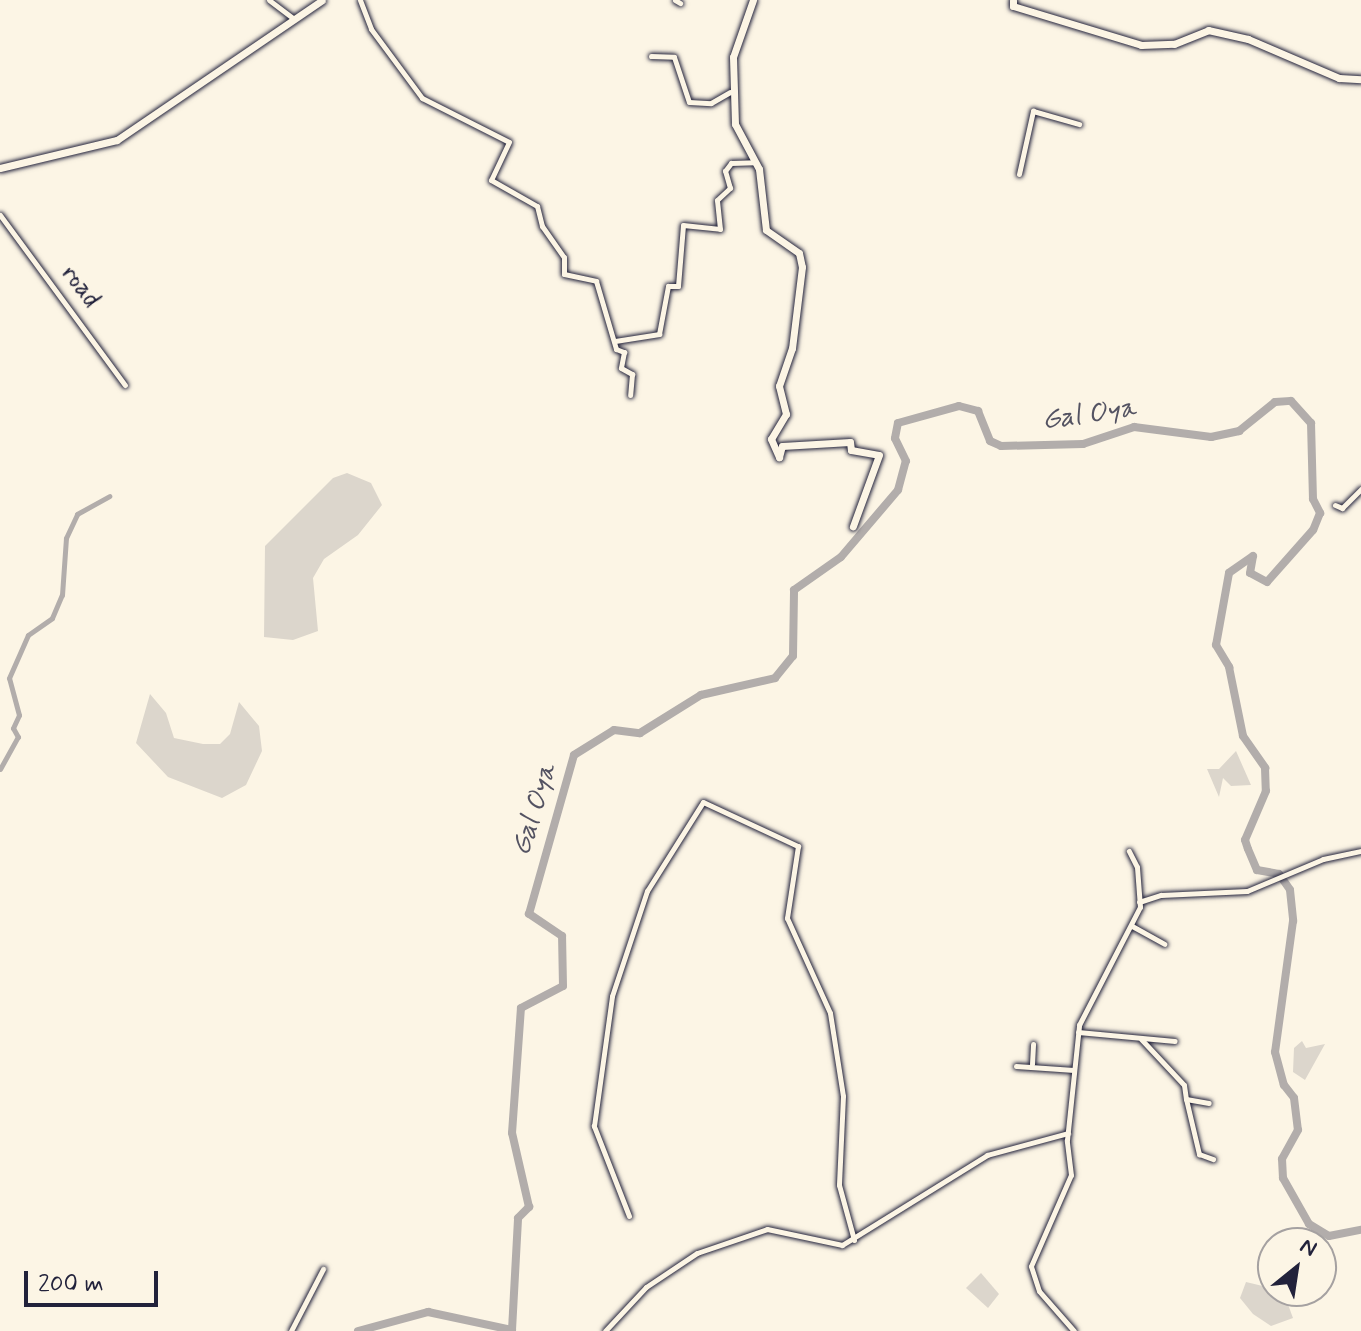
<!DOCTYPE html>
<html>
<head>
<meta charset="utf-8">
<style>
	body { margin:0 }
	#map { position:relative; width:1361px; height:1331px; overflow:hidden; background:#fcf5e5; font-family:Mynerve,sans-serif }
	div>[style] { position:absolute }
	.green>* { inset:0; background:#dcd6cc }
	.canal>* { height:5px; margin:-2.5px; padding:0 2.5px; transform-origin:2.5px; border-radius:2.5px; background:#b2adab }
	.river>* { height:8px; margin:-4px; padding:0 4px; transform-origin:4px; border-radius:4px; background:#b2adab }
	.roads { filter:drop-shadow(0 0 2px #22223b) drop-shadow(0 0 2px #22223b) }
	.street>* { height:5px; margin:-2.5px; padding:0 2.5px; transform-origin:2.5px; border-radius:2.5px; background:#fcf5e5 }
	.secondary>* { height:7px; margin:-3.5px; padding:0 3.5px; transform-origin:3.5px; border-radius:3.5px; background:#fcf5e5 }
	span { translate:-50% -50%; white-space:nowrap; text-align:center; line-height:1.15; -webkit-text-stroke:6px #fcf5e5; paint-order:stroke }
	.street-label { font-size:26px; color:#22223b }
	.water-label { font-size:28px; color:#545362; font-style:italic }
	.north { position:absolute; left:1257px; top:1227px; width:80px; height:80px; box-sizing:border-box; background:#fcf5e5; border:2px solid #a5a1a1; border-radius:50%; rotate:30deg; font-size:22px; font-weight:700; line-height:32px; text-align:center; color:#22223b }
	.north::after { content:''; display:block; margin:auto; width:28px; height:36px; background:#22223b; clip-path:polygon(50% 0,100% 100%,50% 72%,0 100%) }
	.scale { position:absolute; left:24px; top:1271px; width:134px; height:36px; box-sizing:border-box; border:4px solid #22223b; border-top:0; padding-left:10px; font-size:24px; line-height:28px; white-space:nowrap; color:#22223b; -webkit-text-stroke:6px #fcf5e5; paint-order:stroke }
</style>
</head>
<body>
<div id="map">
	<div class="green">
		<i style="clip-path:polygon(347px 473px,371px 483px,382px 505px,358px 535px,324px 559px,313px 578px,318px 631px,293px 640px,264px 637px,265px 546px,333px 478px)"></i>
		<i style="clip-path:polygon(150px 694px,166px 713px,174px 738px,203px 744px,220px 744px,230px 734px,239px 702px,259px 726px,262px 751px,246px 785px,222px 798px,168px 777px,136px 743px)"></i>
		<i style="clip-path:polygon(1236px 751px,1251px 785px,1231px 786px,1223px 778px,1219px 797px,1207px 769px,1219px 769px)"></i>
		<i style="clip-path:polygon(1302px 1041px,1306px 1048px,1325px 1044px,1305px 1080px,1293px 1072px,1294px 1048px)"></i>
		<i style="clip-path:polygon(981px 1273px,999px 1294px,988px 1308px,966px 1288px)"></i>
		<i style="clip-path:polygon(1246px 1282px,1283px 1291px,1293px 1318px,1271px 1326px,1253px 1314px,1240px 1298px)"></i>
	</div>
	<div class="canal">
		<i style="left:0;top:769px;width:37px;rotate:-61deg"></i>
		<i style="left:18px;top:737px;width:10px;rotate:-119deg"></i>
		<i style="left:13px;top:728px;width:14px;rotate:-65deg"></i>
		<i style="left:19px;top:715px;width:38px;rotate:-105deg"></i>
		<i style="left:9px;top:678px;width:47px;rotate:-66.2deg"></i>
		<i style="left:28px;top:635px;width:29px;rotate:-35deg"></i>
		<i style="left:52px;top:618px;width:25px;rotate:-67deg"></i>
		<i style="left:62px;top:595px;width:57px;rotate:-86deg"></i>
		<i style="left:66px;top:538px;width:26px;rotate:-65deg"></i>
		<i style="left:77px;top:514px;width:37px;rotate:-29deg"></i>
	</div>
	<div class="river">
		<i style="left:358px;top:1331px;width:73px;rotate:-15.2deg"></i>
		<i style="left:428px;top:1312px;width:86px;rotate:12.1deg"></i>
		<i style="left:512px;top:1330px;width:112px;rotate:-86.9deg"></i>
		<i style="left:518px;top:1218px;width:16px;rotate:-45deg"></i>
		<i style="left:529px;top:1207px;width:76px;rotate:-102.9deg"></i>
		<i style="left:512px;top:1133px;width:125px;rotate:-85.9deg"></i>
		<i style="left:521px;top:1008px;width:47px;rotate:-27.6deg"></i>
		<i style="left:563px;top:986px;width:50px;rotate:-91.1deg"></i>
		<i style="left:562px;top:936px;width:40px;rotate:-146deg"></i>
		<i style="left:529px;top:914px;width:165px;rotate:-74.2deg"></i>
		<i style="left:574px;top:755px;width:47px;rotate:-32deg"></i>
		<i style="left:614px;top:730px;width:26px;rotate:7deg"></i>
		<i style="left:640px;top:733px;width:72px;rotate:-31.9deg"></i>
		<i style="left:701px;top:695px;width:76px;rotate:-12.9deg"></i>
		<i style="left:775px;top:678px;width:28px;rotate:-51deg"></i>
		<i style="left:793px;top:656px;width:66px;rotate:-89.1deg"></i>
		<i style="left:794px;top:590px;width:57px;rotate:-35.1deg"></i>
		<i style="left:841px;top:557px;width:88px;rotate:-49.6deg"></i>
		<i style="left:898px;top:490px;width:30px;rotate:-75deg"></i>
		<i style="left:906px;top:461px;width:25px;rotate:-116deg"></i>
		<i style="left:895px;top:438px;width:15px;rotate:-79deg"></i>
		<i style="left:898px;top:423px;width:63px;rotate:-15.6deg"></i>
		<i style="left:959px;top:406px;width:20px;rotate:15deg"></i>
		<i style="left:978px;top:411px;width:32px;rotate:68deg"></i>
		<i style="left:990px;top:441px;width:12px;rotate:24deg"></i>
		<i style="left:1001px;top:446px;width:82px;rotate:-1.4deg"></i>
		<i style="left:1083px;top:444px;width:54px;rotate:-18.4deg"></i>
		<i style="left:1134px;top:427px;width:78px;rotate:7.4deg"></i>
		<i style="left:1211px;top:437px;width:29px;rotate:-12deg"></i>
		<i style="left:1239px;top:431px;width:46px;rotate:-38.9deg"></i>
		<i style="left:1275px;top:402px;width:16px;rotate:-4deg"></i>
		<i style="left:1291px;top:401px;width:30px;rotate:48deg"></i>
		<i style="left:1311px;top:423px;width:76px;rotate:88.5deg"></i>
		<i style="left:1313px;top:499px;width:16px;rotate:63deg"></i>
		<i style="left:1320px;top:513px;width:18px;rotate:112deg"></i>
		<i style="left:1313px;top:530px;width:69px;rotate:131.5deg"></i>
		<i style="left:1267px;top:582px;width:19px;rotate:-152deg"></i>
		<i style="left:1250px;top:573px;width:17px;rotate:-80deg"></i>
		<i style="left:1253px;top:556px;width:29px;rotate:145deg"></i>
		<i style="left:1229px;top:573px;width:73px;rotate:100.2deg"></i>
		<i style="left:1216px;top:645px;width:26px;rotate:59deg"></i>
		<i style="left:1229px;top:667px;width:70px;rotate:78.5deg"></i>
		<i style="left:1243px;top:736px;width:39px;rotate:55deg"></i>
		<i style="left:1265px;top:768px;width:23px;rotate:88deg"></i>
		<i style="left:1266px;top:791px;width:53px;rotate:113.2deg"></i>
		<i style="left:1245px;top:840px;width:9px;rotate:72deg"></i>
		<i style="left:1248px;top:849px;width:23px;rotate:67deg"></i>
		<i style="left:1257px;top:870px;width:22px;rotate:10deg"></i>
		<i style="left:1279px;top:874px;width:19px;rotate:55deg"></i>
		<i style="left:1290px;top:890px;width:31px;rotate:84deg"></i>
		<i style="left:1293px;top:921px;width:132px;rotate:97.8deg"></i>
		<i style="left:1275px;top:1052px;width:34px;rotate:75deg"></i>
		<i style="left:1284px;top:1085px;width:16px;rotate:52deg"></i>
		<i style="left:1294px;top:1098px;width:32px;rotate:83deg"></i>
		<i style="left:1298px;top:1130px;width:33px;rotate:119deg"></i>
		<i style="left:1282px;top:1159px;width:19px;rotate:87deg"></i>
		<i style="left:1283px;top:1178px;width:53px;rotate:60.5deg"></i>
		<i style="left:1309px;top:1224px;width:23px;rotate:31deg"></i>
		<i style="left:1329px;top:1236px;width:33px;rotate:-11deg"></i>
	</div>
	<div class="roads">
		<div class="street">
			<i style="left:269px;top:0;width:31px;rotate:37deg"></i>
			<i style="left:360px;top:0;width:31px;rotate:69deg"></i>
			<i style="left:371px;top:29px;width:86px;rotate:53.5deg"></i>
			<i style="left:422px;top:98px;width:97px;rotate:26.8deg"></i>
			<i style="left:509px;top:142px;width:42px;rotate:115.3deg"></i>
			<i style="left:491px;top:180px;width:53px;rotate:29.5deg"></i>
			<i style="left:537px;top:206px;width:21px;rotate:76deg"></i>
			<i style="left:542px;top:226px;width:38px;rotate:55deg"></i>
			<i style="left:564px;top:257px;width:17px;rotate:90deg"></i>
			<i style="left:564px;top:274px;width:33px;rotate:12deg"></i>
			<i style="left:596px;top:281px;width:71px;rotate:73.6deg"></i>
			<i style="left:616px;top:349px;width:9px;rotate:21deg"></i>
			<i style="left:624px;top:352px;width:16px;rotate:101deg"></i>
			<i style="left:621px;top:368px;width:13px;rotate:29deg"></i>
			<i style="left:632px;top:374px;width:21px;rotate:95deg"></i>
			<i style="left:675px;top:0;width:6px;rotate:31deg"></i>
			<i style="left:651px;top:56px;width:23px;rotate:2deg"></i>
			<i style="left:674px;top:57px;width:47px;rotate:71.6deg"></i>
			<i style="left:689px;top:102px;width:22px;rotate:3deg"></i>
			<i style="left:711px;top:103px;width:22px;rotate:-30deg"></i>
			<i style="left:1019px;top:174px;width:65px;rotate:-77.5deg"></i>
			<i style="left:1033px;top:111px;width:48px;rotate:15.8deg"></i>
			<i style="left:0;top:215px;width:211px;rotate:53.7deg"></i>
			<i style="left:615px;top:341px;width:45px;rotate:-9deg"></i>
			<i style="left:659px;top:334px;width:49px;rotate:-79.4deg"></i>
			<i style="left:668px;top:286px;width:10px"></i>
			<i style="left:678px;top:286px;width:61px;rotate:-85.3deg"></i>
			<i style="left:683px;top:225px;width:37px;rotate:6deg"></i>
			<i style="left:720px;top:229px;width:29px;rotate:-96deg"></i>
			<i style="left:717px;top:200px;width:18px;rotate:-43deg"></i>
			<i style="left:730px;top:188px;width:18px;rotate:-106deg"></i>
			<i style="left:725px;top:171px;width:10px;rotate:-53deg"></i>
			<i style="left:731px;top:163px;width:24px;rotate:-2deg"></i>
			<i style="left:1335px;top:505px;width:8px;rotate:23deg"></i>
			<i style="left:1342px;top:508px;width:27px;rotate:-45deg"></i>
			<i style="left:1139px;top:902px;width:23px;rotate:-18deg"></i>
			<i style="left:1161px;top:895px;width:86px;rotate:-2.7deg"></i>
			<i style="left:1247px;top:891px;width:82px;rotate:-22.8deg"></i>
			<i style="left:1323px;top:859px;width:39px;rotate:-12deg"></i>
			<i style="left:1132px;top:926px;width:37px;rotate:29deg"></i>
			<i style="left:1078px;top:1032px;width:97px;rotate:5.3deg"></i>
			<i style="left:1141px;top:1039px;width:63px;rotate:46.9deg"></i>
			<i style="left:1184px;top:1085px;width:14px;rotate:82deg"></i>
			<i style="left:1186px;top:1099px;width:23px;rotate:10deg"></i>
			<i style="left:1032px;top:1064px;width:20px;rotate:-87deg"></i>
			<i style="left:1016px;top:1066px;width:58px;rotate:3.9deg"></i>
			<i style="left:1186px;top:1099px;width:57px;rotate:76.7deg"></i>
			<i style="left:1199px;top:1154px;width:15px;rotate:20deg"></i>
			<i style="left:629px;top:1216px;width:97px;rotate:-111.3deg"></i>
			<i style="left:594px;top:1126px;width:131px;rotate:-82.1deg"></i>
			<i style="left:612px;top:996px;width:111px;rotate:-71.6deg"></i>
			<i style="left:647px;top:891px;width:105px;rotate:-57.8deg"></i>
			<i style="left:703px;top:802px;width:105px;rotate:24.9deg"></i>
			<i style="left:798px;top:846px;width:73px;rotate:98.7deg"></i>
			<i style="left:787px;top:918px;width:104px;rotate:65.6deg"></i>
			<i style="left:830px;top:1013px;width:84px;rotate:81.1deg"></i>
			<i style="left:843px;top:1096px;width:89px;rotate:92.6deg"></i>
			<i style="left:839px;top:1185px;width:57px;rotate:74.7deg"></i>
			<i style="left:291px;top:1331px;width:70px;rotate:-62.7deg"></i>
			<i style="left:605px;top:1331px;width:60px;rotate:-47deg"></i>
			<i style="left:646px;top:1287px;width:61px;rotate:-33.7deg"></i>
			<i style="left:697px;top:1253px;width:74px;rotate:-18.9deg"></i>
			<i style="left:767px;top:1229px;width:77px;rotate:12deg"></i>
			<i style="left:842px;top:1245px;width:171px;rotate:-31.8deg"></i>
			<i style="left:987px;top:1155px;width:84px;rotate:-15.2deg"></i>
			<i style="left:1074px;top:1331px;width:53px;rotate:-131.2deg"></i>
			<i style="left:1039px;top:1291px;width:26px;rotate:-108deg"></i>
			<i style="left:1031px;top:1266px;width:99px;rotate:-66.3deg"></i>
			<i style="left:1071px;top:1175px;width:35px;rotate:-97deg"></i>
			<i style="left:1067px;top:1140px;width:116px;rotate:-84deg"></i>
			<i style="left:1079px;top:1025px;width:133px;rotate:-62.7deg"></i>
			<i style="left:1140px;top:907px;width:40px;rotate:-94.3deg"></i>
			<i style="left:1137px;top:867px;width:18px;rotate:-117deg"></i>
		</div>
		<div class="secondary">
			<i style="left:753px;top:0;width:60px;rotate:109.3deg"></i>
			<i style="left:733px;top:57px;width:67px;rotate:88.3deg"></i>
			<i style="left:735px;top:124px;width:51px;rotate:61.9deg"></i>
			<i style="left:759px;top:169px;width:61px;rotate:83.5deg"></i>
			<i style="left:766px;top:230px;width:40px;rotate:34.9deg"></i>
			<i style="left:799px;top:253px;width:14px;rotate:78deg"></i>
			<i style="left:802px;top:267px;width:82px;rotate:97deg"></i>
			<i style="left:792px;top:348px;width:40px;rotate:108.9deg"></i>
			<i style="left:779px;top:386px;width:29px;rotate:76deg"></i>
			<i style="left:786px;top:414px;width:29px;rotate:121deg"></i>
			<i style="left:771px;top:439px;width:20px;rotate:66deg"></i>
			<i style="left:779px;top:457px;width:11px;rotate:-75deg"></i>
			<i style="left:782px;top:446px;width:68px;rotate:-3.4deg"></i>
			<i style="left:850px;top:442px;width:8px;rotate:83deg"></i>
			<i style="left:851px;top:450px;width:28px;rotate:10deg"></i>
			<i style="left:879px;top:455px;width:76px;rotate:110.1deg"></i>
			<i style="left:1013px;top:0;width:6px;rotate:90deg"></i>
			<i style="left:1013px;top:6px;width:134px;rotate:16.9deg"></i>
			<i style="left:1141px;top:45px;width:33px;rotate:-2deg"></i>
			<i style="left:1174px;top:44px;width:37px;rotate:-22deg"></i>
			<i style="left:1208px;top:30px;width:41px;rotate:12.7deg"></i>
			<i style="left:1248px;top:39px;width:99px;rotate:23.2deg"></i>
			<i style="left:1339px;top:78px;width:22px;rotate:3deg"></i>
			<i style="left:0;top:168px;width:120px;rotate:-13.5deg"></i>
			<i style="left:117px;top:140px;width:248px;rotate:-34.3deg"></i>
		</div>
	</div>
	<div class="street-label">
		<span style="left:80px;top:287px;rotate:54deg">road</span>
	</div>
	<div class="water-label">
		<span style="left:1089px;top:415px;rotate:-8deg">Gal Oya</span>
		<span style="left:535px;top:810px;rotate:-73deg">Gal Oya</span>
	</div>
	<div class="north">N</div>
	<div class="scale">200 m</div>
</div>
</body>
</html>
